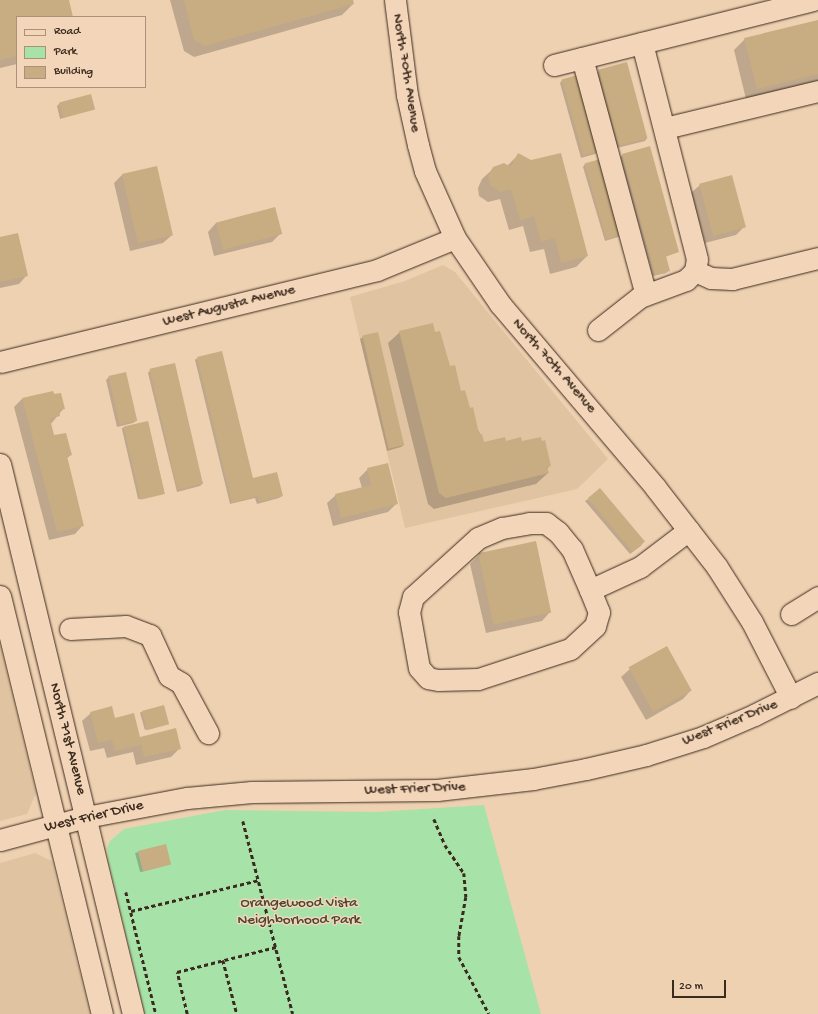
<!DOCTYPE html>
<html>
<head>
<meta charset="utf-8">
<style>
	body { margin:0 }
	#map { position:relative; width:818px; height:1014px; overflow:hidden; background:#eed1b1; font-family:"Gochi Hand",sans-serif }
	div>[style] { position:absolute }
	.built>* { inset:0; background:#e0c3a0 }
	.green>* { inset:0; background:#a7e2a8 }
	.shadow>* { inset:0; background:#0003; transform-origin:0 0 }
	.building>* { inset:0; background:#c8ad82; transform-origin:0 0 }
	.path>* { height:2.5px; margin-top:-1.25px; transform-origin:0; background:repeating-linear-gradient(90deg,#3b2a1e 0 4px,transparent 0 7px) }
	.roads { filter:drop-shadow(0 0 1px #3b2a1e) drop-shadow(0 0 1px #3b2a1e) }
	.minor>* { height:21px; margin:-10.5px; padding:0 10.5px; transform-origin:10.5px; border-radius:10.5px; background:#f3d6b9 }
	span { translate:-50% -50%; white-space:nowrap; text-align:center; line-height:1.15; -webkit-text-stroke:3px #f3d6b9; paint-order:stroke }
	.street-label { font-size:15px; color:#3b2a1e }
	.park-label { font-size:15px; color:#4b4633 }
	.legend { position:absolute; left:16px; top:16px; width:130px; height:72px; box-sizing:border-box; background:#f3d6b9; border:1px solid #a9917b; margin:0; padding:5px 7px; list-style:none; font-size:12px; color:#3b2a1e }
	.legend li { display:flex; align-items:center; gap:8px; height:20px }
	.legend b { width:20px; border:1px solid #a9917b }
	.scale { position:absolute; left:672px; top:980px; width:54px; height:18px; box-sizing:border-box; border:2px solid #3b2a1e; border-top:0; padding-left:5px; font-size:12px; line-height:14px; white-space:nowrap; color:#3b2a1e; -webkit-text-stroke:3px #f3d6b9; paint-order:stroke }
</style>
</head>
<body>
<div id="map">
	<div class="built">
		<i style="clip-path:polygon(443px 265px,455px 272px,608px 459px,577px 489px,405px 528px,350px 297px,405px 281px)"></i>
		<i style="clip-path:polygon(0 644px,36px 793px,27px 814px,0 821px)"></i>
		<i style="clip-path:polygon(35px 853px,52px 861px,90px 1014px,0 1014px,0 863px)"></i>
	</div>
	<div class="green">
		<i style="clip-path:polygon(484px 805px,541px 1014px,145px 1014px,108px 859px,107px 848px,110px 841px,124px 829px,225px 810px,377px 812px)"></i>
	</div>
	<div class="shadow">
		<i style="clip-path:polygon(0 0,68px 0,72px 17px,17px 17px,17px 64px,0 68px)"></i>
		<i style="clip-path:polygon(170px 0,352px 0,353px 4px,342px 15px,194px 57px,184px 51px)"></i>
		<i style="clip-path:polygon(818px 21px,818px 81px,746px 99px,734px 50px,745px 39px)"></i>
		<i style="clip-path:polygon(599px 71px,647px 138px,645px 141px,617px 148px,596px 73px)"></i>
		<i style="clip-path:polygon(562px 80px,598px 151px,595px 154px,581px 158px,560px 83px)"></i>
		<i style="clip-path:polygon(60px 103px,94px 108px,60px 119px,57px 106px)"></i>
		<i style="clip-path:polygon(518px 155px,531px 162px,587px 256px,576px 267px,550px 274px,544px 249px,530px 252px,523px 226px,509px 230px,500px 199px,488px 202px,479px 196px,478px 188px,482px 179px,494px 168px,507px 166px)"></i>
		<i style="clip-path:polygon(623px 155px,678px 252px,665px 257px,669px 270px,666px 273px,653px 276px,620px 157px)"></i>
		<i style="clip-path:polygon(585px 164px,621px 235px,618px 237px,605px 241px,583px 167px)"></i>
		<i style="clip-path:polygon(123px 174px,172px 235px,163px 243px,130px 251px,114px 183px)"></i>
		<i style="clip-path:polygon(700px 185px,745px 226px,736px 235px,705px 243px,691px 193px)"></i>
		<i style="clip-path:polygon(275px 208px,281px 233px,272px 242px,214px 256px,208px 232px,216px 223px)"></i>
		<i style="clip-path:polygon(0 238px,27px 275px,19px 284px,0 288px)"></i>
		<i style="clip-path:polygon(400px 332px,434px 333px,484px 443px,521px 442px,550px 465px,547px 469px,548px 473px,536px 484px,434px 509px,428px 504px,388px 343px)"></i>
		<i style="clip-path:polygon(363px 337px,404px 445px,401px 447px,387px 451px,360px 339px)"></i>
		<i style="clip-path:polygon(197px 358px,252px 479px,282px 496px,279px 498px,257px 504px,255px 498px,230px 504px,195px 360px)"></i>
		<i style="clip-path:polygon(150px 370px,203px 483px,200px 486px,177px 492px,148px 373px)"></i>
		<i style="clip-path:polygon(109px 377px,136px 421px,133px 423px,117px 427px,106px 380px)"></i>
		<i style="clip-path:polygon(53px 392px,64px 408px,50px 425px,53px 437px,71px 455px,66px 459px,83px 525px,75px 534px,49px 540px,14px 407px,22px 399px)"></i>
		<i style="left:148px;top:422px;width:73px;height:27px;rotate:77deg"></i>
		<i style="clip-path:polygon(368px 469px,397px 503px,388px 512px,333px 526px,327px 503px,336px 495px,362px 488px,359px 478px)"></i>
		<i style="clip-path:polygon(588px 499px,642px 545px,630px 554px,585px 501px)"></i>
		<i style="clip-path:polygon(479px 555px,550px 612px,542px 621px,486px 633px,470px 564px)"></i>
		<i style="clip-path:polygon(630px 669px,691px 690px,683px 699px,646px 720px,621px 677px)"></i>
		<i style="left:163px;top:706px;width:18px;height:24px;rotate:74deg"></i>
		<i style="clip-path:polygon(91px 713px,114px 719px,140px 738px,180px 748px,171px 757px,136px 765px,133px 752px,107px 758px,104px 748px,90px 751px,82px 721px)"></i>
		<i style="left:165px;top:845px;width:20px;height:31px;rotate:75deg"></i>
	</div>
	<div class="building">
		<i style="clip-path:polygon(0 0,69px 0,73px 17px,17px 17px,17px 56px,0 60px)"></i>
		<i style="clip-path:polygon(184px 0,353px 0,354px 4px,205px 46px,194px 40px)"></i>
		<i style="clip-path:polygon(818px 20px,818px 74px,757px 89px,744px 38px)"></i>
		<i style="left:627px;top:62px;width:79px;height:30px;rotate:75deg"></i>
		<i style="left:577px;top:75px;width:79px;height:16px;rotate:74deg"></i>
		<i style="left:91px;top:94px;width:16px;height:33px;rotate:75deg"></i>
		<i style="clip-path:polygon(650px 146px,679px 252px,666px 256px,670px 271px,655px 275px,622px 154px)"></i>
		<i style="clip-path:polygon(518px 153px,531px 160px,561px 153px,588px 256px,561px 263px,555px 238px,541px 242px,534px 216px,520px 220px,511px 189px,500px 192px,490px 185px,488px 176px,493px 167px,504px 163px,511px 167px)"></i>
		<i style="left:600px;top:159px;width:79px;height:16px;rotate:74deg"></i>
		<i style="left:157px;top:166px;width:71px;height:36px;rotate:77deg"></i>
		<i style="left:732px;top:175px;width:54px;height:34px;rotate:75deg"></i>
		<i style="left:275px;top:207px;width:28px;height:61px;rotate:75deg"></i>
		<i style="clip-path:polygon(18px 233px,28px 276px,0 282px,0 237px)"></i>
		<i style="clip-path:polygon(433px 323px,435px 332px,440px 331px,450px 366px,455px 365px,461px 391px,465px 390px,470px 408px,473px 407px,479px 434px,482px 434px,484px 442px,505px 437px,506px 441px,521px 437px,522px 441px,541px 437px,542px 441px,545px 440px,551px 466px,547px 467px,549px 473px,446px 498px,439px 493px,399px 331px)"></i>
		<i style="left:378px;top:332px;width:116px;height:16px;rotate:77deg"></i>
		<i style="clip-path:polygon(222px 351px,253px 478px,277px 472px,283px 496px,259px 502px,258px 496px,232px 503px,197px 357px)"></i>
		<i style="left:175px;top:363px;width:124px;height:26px;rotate:77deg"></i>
		<i style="left:126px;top:372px;width:50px;height:18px;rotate:77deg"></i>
		<i style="clip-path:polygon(53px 391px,54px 394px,61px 393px,65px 409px,59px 410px,60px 416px,50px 419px,54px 435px,66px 433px,72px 455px,67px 456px,84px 526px,57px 532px,22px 398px)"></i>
		<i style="left:148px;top:421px;width:75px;height:25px;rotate:77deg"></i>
		<i style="clip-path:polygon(388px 463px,398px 504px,341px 518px,335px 494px,371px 485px,367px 468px)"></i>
		<i style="left:600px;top:488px;width:70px;height:16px;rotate:50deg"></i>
		<i style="left:536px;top:541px;width:73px;height:59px;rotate:78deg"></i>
		<i style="left:667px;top:646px;width:51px;height:44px;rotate:61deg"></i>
		<i style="left:164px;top:705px;width:20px;height:23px;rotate:75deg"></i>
		<i style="clip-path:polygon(112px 706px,115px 718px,134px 713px,140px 737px,176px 728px,181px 749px,144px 757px,141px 745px,115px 751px,112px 740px,98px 743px,90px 712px)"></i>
		<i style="left:166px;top:844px;width:21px;height:29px;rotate:76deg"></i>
	</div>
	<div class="path">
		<i style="left:434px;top:819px;width:28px;rotate:67deg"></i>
		<i style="left:445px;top:845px;width:34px;rotate:56deg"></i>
		<i style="left:464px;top:873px;width:24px;rotate:85deg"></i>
		<i style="left:466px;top:897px;width:40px;rotate:100deg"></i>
		<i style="left:459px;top:936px;width:21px;rotate:90deg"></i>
		<i style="left:459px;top:957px;width:64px;rotate:62.2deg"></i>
		<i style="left:243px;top:821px;width:199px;rotate:75.5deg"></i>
		<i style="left:126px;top:892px;width:126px;rotate:76.2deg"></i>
		<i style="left:131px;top:911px;width:132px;rotate:-13.6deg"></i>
		<i style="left:223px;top:960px;width:56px;rotate:75.5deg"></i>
		<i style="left:187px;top:1014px;width:43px;rotate:-103.4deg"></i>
		<i style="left:177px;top:972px;width:102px;rotate:-14.2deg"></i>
	</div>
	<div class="roads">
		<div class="minor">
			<i style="left:395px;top:0;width:96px;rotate:82.8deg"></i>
			<i style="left:407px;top:95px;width:51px;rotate:77.6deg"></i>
			<i style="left:418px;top:145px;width:27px;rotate:75deg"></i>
			<i style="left:425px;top:171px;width:73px;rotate:65.9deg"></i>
			<i style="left:455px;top:238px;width:80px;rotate:55.7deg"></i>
			<i style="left:500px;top:304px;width:240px;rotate:49.7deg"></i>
			<i style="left:655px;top:487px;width:101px;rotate:52.2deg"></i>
			<i style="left:717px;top:567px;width:65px;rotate:57.5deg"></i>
			<i style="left:752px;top:622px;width:85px;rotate:62.8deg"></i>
			<i style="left:582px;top:58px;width:245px;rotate:74.9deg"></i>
			<i style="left:554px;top:65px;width:267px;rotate:-14.1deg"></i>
			<i style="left:665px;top:128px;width:157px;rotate:-13.6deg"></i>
			<i style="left:695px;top:271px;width:17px;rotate:24deg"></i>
			<i style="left:711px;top:278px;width:21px;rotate:3deg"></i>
			<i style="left:732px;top:279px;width:89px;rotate:-13.7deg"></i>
			<i style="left:598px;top:330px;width:53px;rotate:-38.2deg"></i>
			<i style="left:640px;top:297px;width:49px;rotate:-20.3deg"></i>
			<i style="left:686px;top:280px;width:13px;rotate:-45deg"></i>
			<i style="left:695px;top:271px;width:12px;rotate:-81deg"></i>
			<i style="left:697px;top:259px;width:223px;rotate:-104.3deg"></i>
			<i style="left:0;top:362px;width:388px;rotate:-13.7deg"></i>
			<i style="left:377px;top:270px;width:84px;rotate:-22.3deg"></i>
			<i style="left:0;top:464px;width:566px;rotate:76.41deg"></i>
			<i style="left:590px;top:590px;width:24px;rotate:68deg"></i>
			<i style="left:599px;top:612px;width:15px;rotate:106deg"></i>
			<i style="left:595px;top:626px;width:34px;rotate:137deg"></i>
			<i style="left:570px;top:649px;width:97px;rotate:161.9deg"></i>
			<i style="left:478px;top:679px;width:40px;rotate:178.6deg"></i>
			<i style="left:438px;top:680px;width:10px;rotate:-169deg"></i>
			<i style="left:428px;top:678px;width:13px;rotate:-132deg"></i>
			<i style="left:419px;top:668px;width:57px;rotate:-100.1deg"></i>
			<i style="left:409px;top:612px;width:16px;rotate:-75deg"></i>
			<i style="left:413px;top:597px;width:88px;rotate:-42.2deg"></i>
			<i style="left:478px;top:538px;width:26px;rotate:-23deg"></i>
			<i style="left:502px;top:528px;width:27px;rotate:-10deg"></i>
			<i style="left:529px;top:523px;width:17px"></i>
			<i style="left:546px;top:523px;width:15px;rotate:37deg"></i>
			<i style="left:558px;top:532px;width:22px;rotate:51deg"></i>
			<i style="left:572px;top:549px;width:45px;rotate:66.3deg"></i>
			<i style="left:590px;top:590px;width:55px;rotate:-24.7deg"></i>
			<i style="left:640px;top:567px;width:61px;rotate:-37.1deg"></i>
			<i style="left:0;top:596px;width:430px;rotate:76.3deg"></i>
			<i style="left:791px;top:614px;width:32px;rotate:-32deg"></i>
			<i style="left:70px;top:629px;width:56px;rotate:-3.1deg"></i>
			<i style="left:126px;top:626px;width:26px;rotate:21deg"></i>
			<i style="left:150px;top:635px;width:45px;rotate:65.1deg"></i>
			<i style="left:169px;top:676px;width:14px;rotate:30deg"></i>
			<i style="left:181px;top:683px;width:57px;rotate:61.6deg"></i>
			<i style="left:0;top:840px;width:89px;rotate:-15deg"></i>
			<i style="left:86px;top:817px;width:103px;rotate:-10.7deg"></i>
			<i style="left:187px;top:798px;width:65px;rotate:-5.3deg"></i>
			<i style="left:252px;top:792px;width:185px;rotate:-0.6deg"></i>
			<i style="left:437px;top:790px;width:97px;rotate:-6.5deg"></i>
			<i style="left:533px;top:779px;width:54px;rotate:-10.7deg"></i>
			<i style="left:586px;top:769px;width:62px;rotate:-13.1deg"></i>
			<i style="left:646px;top:755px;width:60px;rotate:-17.5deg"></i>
			<i style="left:703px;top:737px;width:56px;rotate:-23.3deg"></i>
			<i style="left:754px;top:715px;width:72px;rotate:-26.6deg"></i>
		</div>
	</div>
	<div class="street-label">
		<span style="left:406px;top:73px;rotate:81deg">North 70th Avenue</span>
		<span style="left:229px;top:306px;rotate:-14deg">West Augusta Avenue</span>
		<span style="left:554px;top:366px;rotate:49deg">North 70th Avenue</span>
		<span style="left:730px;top:723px;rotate:-22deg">West Frier Drive</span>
		<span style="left:67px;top:739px;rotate:76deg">North 71st Avenue</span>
		<span style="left:415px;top:789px;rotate:-2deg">West Frier Drive</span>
		<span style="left:94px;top:817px;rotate:-13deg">West Frier Drive</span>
	</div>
	<div class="park-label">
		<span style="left:299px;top:912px">Orangewood Vista<br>Neighborhood Park</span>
	</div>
	<ul class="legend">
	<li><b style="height:5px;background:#f3d6b9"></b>Road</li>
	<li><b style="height:11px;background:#a7e2a8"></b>Park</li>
	<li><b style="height:11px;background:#c8ad82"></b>Building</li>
	</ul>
	<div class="scale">20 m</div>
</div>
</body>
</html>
